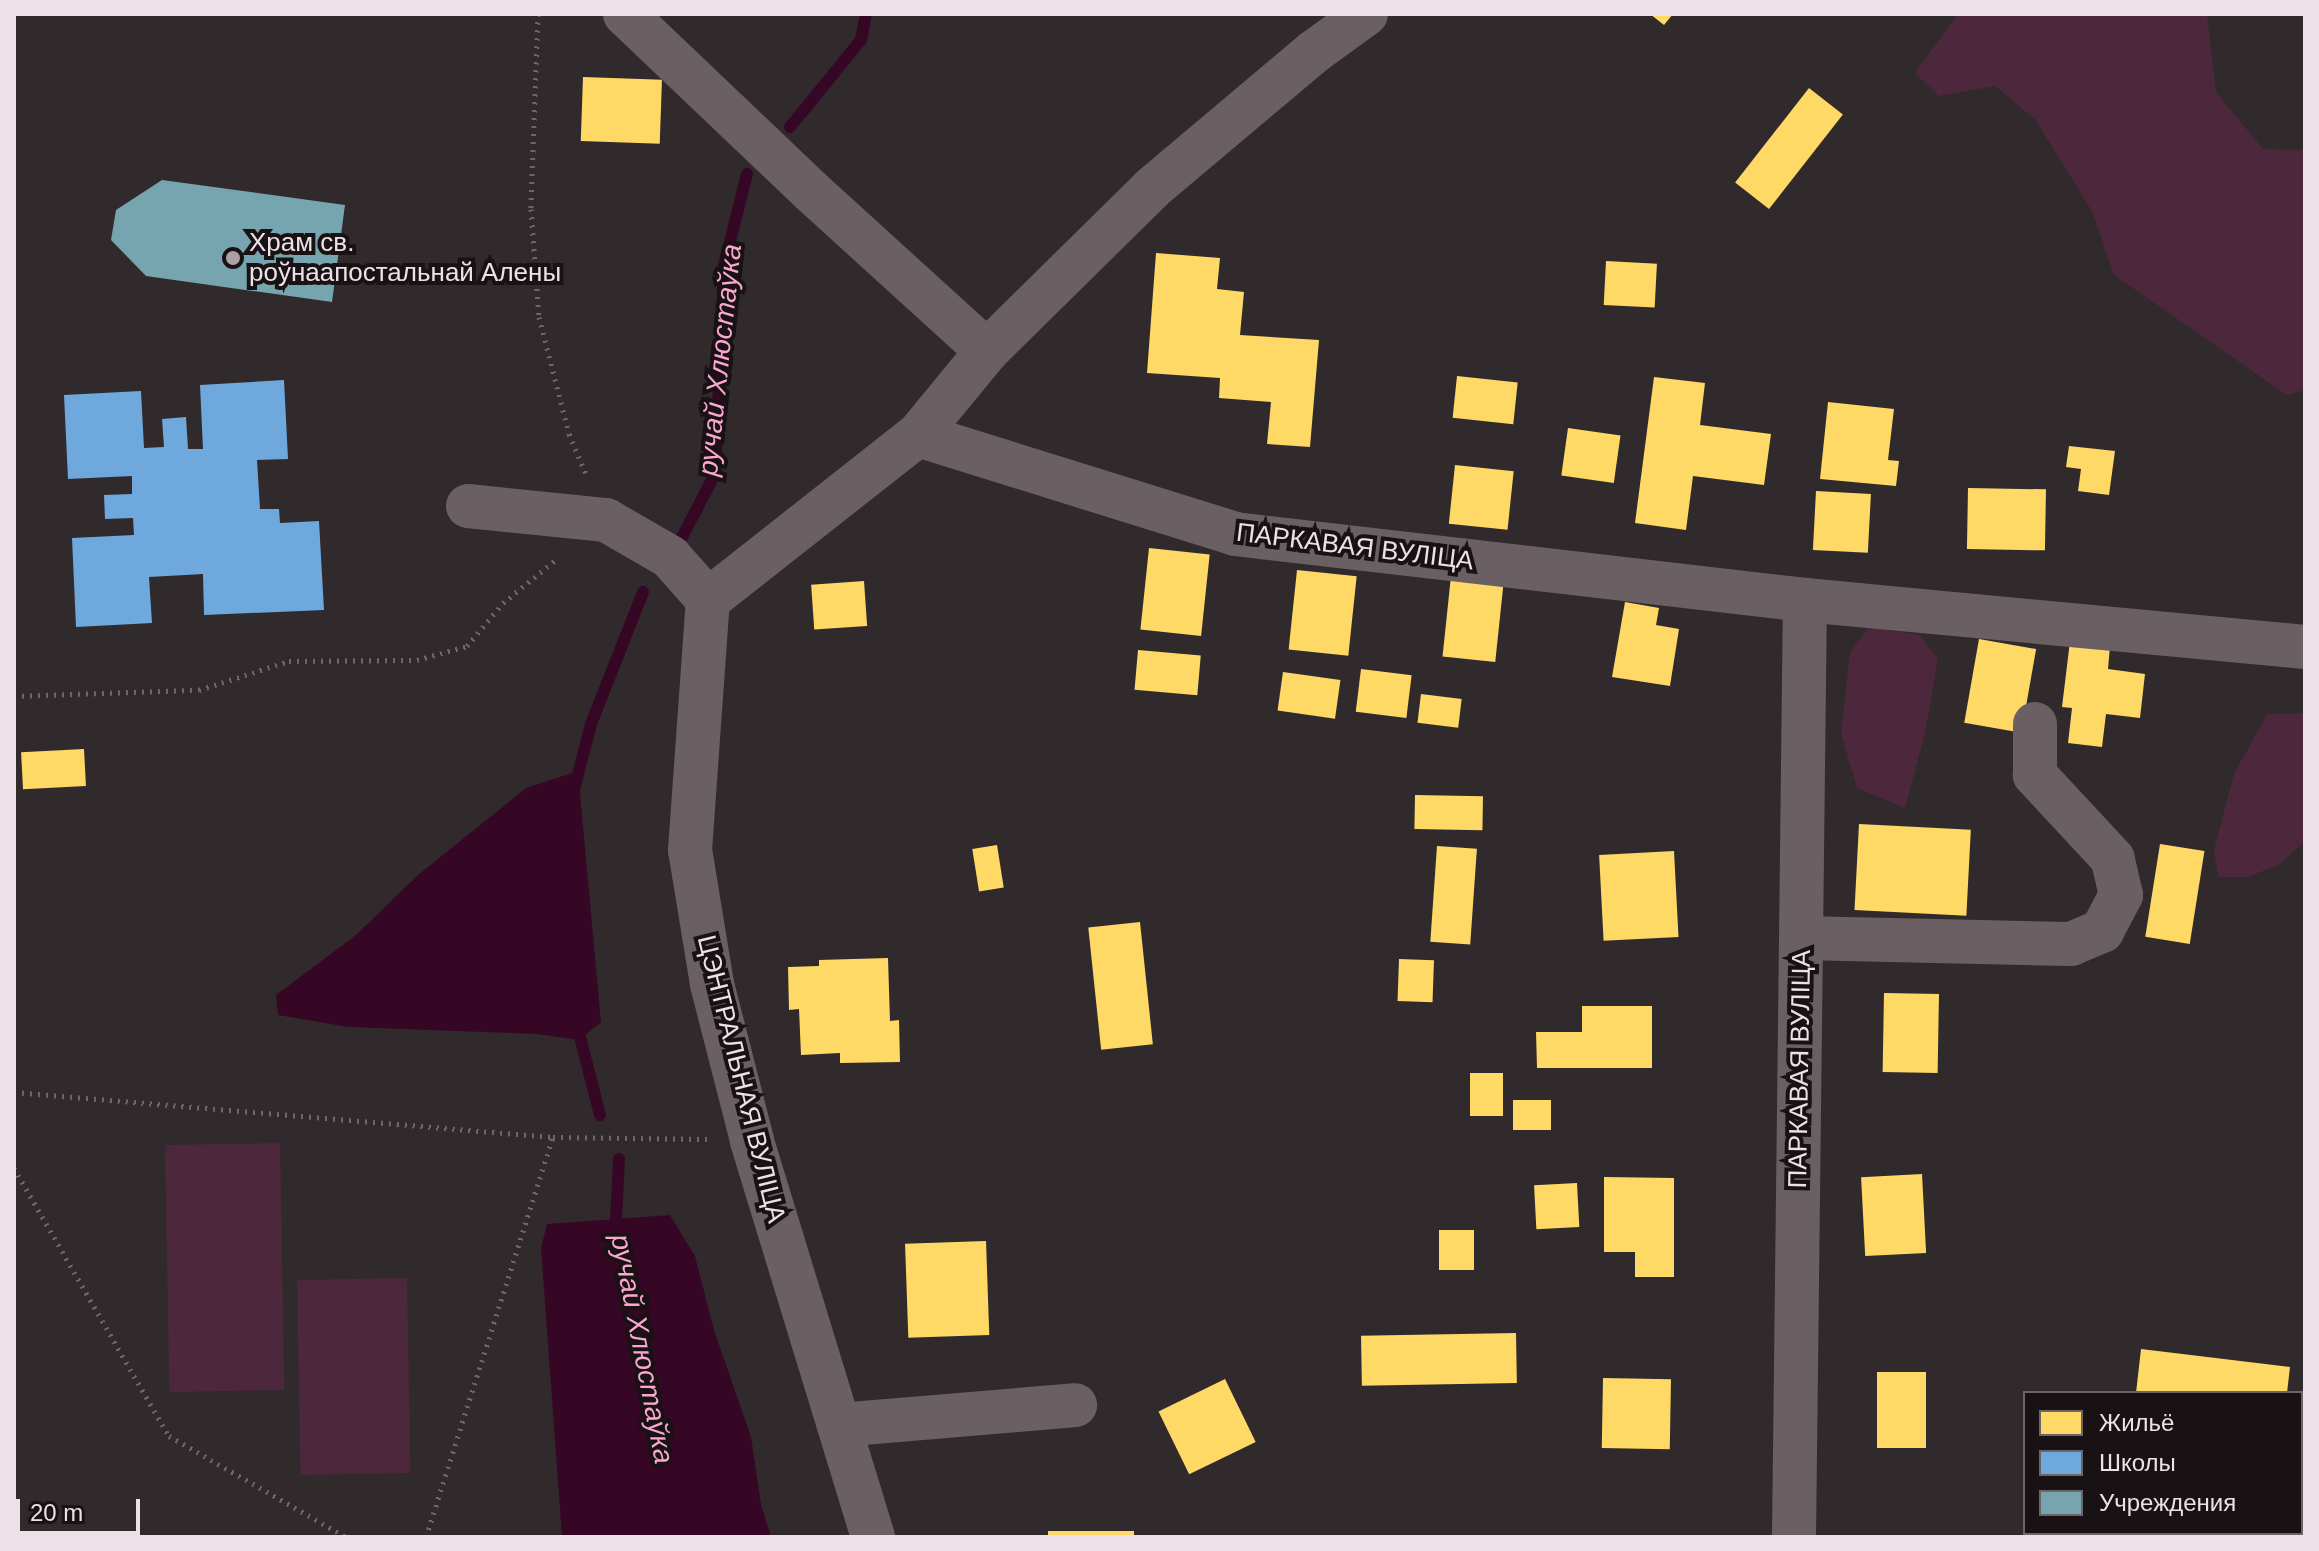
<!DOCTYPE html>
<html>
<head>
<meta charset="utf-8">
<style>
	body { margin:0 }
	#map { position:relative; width:2319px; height:1551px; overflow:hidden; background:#312a2d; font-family:Helvetica,sans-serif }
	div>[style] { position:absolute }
	.green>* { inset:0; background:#4d273c; transform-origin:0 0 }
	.water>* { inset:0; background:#360725 }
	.homes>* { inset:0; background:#ffd966; transform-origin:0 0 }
	.schools>* { inset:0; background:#6fa8dc }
	.public>* { inset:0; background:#76a5af }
	.stream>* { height:12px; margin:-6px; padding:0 6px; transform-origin:6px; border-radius:6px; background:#360725 }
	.path>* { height:5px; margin-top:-2.5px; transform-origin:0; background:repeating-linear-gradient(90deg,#6f666a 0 2px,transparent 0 8px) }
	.minor>* { height:44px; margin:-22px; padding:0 22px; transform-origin:22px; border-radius:22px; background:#6a6064 }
	.dots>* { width:22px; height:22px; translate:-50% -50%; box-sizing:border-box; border:4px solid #181214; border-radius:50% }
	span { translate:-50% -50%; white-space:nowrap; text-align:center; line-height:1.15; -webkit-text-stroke:8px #181214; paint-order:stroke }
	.poi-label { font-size:26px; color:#ebe1e6 }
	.left { translate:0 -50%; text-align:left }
	.street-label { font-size:26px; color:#ebe1e6 }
	.water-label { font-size:28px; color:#faa6d1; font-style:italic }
	.frame { position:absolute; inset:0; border:16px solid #ebe1e6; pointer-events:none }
	.legend { position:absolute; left:2023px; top:1391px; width:280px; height:144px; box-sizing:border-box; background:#181214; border:2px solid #6c6568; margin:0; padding:10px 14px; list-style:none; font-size:24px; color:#ebe1e6 }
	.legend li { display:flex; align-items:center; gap:16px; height:40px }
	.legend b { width:40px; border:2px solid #6c6568 }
	.scale { position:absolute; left:16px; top:1499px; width:124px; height:36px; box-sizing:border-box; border:4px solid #ebe1e6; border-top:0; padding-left:10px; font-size:24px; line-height:28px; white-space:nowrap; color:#ebe1e6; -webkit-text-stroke:6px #181214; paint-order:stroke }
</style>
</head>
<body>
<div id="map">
	<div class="green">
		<i style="clip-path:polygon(1958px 14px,2207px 14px,2216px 92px,2263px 149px,2301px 150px,2305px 146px,2305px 390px,2287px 395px,2114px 275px,2093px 213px,2035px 119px,1995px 86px,1939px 96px,1915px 73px)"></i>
		<i style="clip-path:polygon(1869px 627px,1920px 635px,1938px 659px,1925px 733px,1905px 808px,1857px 788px,1841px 733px,1850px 652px)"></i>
		<i style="clip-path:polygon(2305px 713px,2305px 841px,2280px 864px,2248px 877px,2218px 877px,2214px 850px,2234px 774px,2267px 714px)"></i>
		<i style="left:280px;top:1143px;width:247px;height:115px;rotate:89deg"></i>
		<i style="left:407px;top:1278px;width:195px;height:110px;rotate:89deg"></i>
	</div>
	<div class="water">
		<i style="clip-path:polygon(578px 771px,601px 1022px,579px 1040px,537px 1034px,348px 1027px,278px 1015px,276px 995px,356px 935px,418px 875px,526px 788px)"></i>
		<i style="clip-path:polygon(670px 1215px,695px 1256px,714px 1330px,751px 1437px,761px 1504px,771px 1537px,562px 1537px,541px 1248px,547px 1224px)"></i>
	</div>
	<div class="homes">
		<i style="clip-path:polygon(1650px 14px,1673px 14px,1664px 25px)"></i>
		<i style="left:583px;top:77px;width:79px;height:64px;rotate:2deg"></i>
		<i style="left:1809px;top:88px;width:43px;height:120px;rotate:38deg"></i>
		<i style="clip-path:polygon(1156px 253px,1220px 258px,1217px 289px,1244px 292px,1240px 335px,1319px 340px,1310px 447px,1267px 444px,1271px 402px,1219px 398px,1220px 378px,1147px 373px)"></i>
		<i style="left:1606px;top:261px;width:51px;height:44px;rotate:3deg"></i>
		<i style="left:1457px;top:376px;width:61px;height:42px;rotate:6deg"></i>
		<i style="clip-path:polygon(1654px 377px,1705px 383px,1700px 425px,1771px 434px,1764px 485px,1693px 476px,1686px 530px,1635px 523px)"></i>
		<i style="clip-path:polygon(1828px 402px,1894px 409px,1888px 460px,1899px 461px,1896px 486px,1820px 479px)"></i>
		<i style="left:1568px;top:428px;width:53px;height:48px;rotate:8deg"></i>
		<i style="clip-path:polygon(2069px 446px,2115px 451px,2109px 495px,2078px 491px,2081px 469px,2066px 467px)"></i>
		<i style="left:1455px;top:465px;width:59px;height:59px;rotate:6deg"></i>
		<i style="left:1968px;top:488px;width:78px;height:61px;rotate:1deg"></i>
		<i style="left:1816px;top:491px;width:55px;height:59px;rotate:3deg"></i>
		<i style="left:1149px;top:548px;width:61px;height:82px;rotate:6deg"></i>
		<i style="left:1297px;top:570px;width:60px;height:80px;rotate:6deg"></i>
		<i style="left:1451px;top:576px;width:53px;height:81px;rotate:6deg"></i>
		<i style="left:864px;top:581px;width:45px;height:53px;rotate:86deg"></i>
		<i style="clip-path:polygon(1625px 602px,1659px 608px,1656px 625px,1679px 629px,1670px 686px,1612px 677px)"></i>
		<i style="left:1979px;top:639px;width:58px;height:85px;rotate:10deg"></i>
		<i style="clip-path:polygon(2070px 641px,2110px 646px,2108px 669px,2145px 674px,2140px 718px,2106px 714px,2102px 747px,2068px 743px,2072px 708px,2062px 707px)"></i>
		<i style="left:1138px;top:650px;width:63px;height:40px;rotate:5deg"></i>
		<i style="left:1361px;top:669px;width:51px;height:43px;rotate:7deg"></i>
		<i style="left:1283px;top:672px;width:58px;height:39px;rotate:8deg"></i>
		<i style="left:1421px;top:694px;width:41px;height:29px;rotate:7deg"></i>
		<i style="left:84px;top:749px;width:37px;height:63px;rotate:87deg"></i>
		<i style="left:1415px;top:795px;width:68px;height:34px;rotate:1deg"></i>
		<i style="left:1859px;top:824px;width:112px;height:86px;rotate:3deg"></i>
		<i style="left:2160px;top:844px;width:45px;height:94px;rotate:9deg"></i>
		<i style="left:997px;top:845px;width:43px;height:25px;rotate:81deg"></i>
		<i style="left:1437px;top:846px;width:40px;height:96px;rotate:4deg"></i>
		<i style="left:1674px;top:851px;width:86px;height:75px;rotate:87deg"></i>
		<i style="left:1140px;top:922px;width:123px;height:52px;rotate:84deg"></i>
		<i style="clip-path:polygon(888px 958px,890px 1021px,899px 1020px,900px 1062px,840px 1063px,840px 1053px,801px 1055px,799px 1009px,789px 1010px,788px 967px,819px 966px,819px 960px)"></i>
		<i style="left:1399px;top:959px;width:35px;height:42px;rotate:2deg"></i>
		<i style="left:1884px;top:993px;width:55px;height:79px;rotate:1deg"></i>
		<i style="clip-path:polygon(1582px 1006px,1652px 1006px,1652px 1068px,1537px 1068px,1536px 1032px,1582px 1032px)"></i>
		<i style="left:1470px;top:1073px;width:33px;height:43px"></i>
		<i style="left:1513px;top:1100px;width:38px;height:30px"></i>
		<i style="left:1922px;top:1174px;width:79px;height:61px;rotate:87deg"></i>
		<i style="clip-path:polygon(1604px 1177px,1674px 1178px,1674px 1277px,1635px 1277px,1635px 1252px,1604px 1252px)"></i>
		<i style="left:1577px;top:1183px;width:44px;height:43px;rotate:87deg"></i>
		<i style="left:1439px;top:1230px;width:35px;height:40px"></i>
		<i style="left:986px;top:1241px;width:94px;height:81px;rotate:88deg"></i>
		<i style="left:1516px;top:1333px;width:50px;height:155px;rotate:89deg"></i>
		<i style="clip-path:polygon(2141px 1349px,2290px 1367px,2287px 1393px,2136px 1393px)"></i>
		<i style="left:1877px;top:1372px;width:49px;height:76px"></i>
		<i style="left:1603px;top:1378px;width:68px;height:70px;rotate:1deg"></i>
		<i style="left:1225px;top:1379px;width:70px;height:74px;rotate:64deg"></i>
		<i style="left:1048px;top:1531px;width:86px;height:6px"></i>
	</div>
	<div class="schools">
		<i style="clip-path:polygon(284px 380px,288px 459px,257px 460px,260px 509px,279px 509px,280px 523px,319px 521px,324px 610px,204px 615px,203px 574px,149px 577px,152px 623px,76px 627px,72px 538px,134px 535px,133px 518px,105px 519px,104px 495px,132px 494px,132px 476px,68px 479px,64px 395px,141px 391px,144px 448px,164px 447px,162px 419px,186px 417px,188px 449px,203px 449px,200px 385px)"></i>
	</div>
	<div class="public">
		<i style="clip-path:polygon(162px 180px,345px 205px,332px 302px,146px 276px,111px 240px,116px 210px)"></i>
	</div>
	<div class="stream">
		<i style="left:790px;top:127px;width:112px;rotate:-50.8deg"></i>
		<i style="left:861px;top:40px;width:26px;rotate:-79deg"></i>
		<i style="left:680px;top:541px;width:76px;rotate:-62.4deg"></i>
		<i style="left:715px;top:474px;width:209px;rotate:-87.5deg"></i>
		<i style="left:724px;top:265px;width:94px;rotate:-75.8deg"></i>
		<i style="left:575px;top:786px;width:64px;rotate:-75.5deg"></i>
		<i style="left:591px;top:724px;width:142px;rotate:-68.5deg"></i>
		<i style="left:577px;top:1025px;width:93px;rotate:75.7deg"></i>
		<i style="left:619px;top:1159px;width:62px;rotate:92.8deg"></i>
		<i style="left:616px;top:1221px;width:15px;rotate:79deg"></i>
	</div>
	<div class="path">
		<i style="left:538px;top:14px;width:195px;rotate:92.1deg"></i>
		<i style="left:531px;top:209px;width:108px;rotate:85.8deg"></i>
		<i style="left:539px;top:317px;width:121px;rotate:75.6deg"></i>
		<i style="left:569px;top:434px;width:46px;rotate:66.8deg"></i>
		<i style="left:14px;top:696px;width:185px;rotate:-1.9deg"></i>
		<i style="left:199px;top:690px;width:95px;rotate:-17.9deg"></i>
		<i style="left:289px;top:661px;width:128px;rotate:-0.4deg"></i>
		<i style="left:417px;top:660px;width:52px;rotate:-15.6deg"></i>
		<i style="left:467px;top:646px;width:56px;rotate:-50.1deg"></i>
		<i style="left:503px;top:603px;width:71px;rotate:-39.3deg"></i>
		<i style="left:14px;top:1092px;width:541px;rotate:4.77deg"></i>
		<i style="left:553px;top:1137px;width:154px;rotate:0.7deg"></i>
		<i style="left:14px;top:1168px;width:310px;rotate:60deg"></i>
		<i style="left:169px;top:1436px;width:204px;rotate:29.7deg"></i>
		<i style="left:426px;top:1537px;width:420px;rotate:-72.4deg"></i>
	</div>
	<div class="minor">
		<i style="left:625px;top:14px;width:258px;rotate:43.6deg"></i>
		<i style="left:812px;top:192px;width:236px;rotate:42.3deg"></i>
		<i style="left:918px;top:435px;width:332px;rotate:17.3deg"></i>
		<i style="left:1235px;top:534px;width:574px;rotate:6.6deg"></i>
		<i style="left:1805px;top:600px;width:502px;rotate:5.37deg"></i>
		<i style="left:468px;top:506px;width:139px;rotate:5.8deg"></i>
		<i style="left:606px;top:520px;width:74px;rotate:30deg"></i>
		<i style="left:670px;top:557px;width:57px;rotate:48.5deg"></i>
		<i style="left:1802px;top:938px;width:269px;rotate:1.3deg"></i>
		<i style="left:2071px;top:944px;width:34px;rotate:-23deg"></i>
		<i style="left:2102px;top:931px;width:41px;rotate:-62.2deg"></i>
		<i style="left:2121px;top:895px;width:37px;rotate:-103deg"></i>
		<i style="left:2113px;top:859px;width:115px;rotate:-132.9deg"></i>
		<i style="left:2035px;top:775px;width:51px;rotate:-90deg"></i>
		<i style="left:839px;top:1425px;width:237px;rotate:-4.8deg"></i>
		<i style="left:873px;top:1537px;width:415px;rotate:-107deg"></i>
		<i style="left:752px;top:1140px;width:161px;rotate:-104.4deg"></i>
		<i style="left:712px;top:984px;width:136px;rotate:-99.3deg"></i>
		<i style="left:690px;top:850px;width:251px;rotate:-85.9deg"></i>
		<i style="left:708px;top:600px;width:267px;rotate:-38.2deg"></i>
		<i style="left:918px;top:435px;width:109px;rotate:-50.6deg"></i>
		<i style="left:987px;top:351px;width:231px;rotate:-44.6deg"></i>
		<i style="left:1151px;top:189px;width:214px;rotate:-40.1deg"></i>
		<i style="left:1315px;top:51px;width:63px;rotate:-36deg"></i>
		<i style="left:1794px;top:1537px;width:937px;rotate:-89.33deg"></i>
		<i style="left:2188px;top:1537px;width:9px;rotate:-27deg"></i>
	</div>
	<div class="dots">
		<i style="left:233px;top:258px;background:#aaa1a5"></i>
	</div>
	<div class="poi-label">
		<span class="left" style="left:249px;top:258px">Храм св.<br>роўнаапостальнай Алены</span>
	</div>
	<div class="street-label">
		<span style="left:1355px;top:547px;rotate:7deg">ПАРКАВАЯ ВУЛІЦА</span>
		<span style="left:1800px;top:1069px;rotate:-89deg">ПАРКАВАЯ ВУЛІЦА</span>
		<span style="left:741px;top:1079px;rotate:76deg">ЦЭНТРАЛЬНАЯ ВУЛІЦА</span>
	</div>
	<div class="water-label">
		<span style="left:720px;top:360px;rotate:-84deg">ручай Хлюстаўка</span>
		<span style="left:642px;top:1349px;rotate:79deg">ручай Хлюстаўка</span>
	</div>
	<div class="frame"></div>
	<ul class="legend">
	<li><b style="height:22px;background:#ffd966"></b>Жильё</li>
	<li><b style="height:22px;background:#6fa8dc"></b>Школы</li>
	<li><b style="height:22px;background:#76a5af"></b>Учреждения</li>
	</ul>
	<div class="scale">20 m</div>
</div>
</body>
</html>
